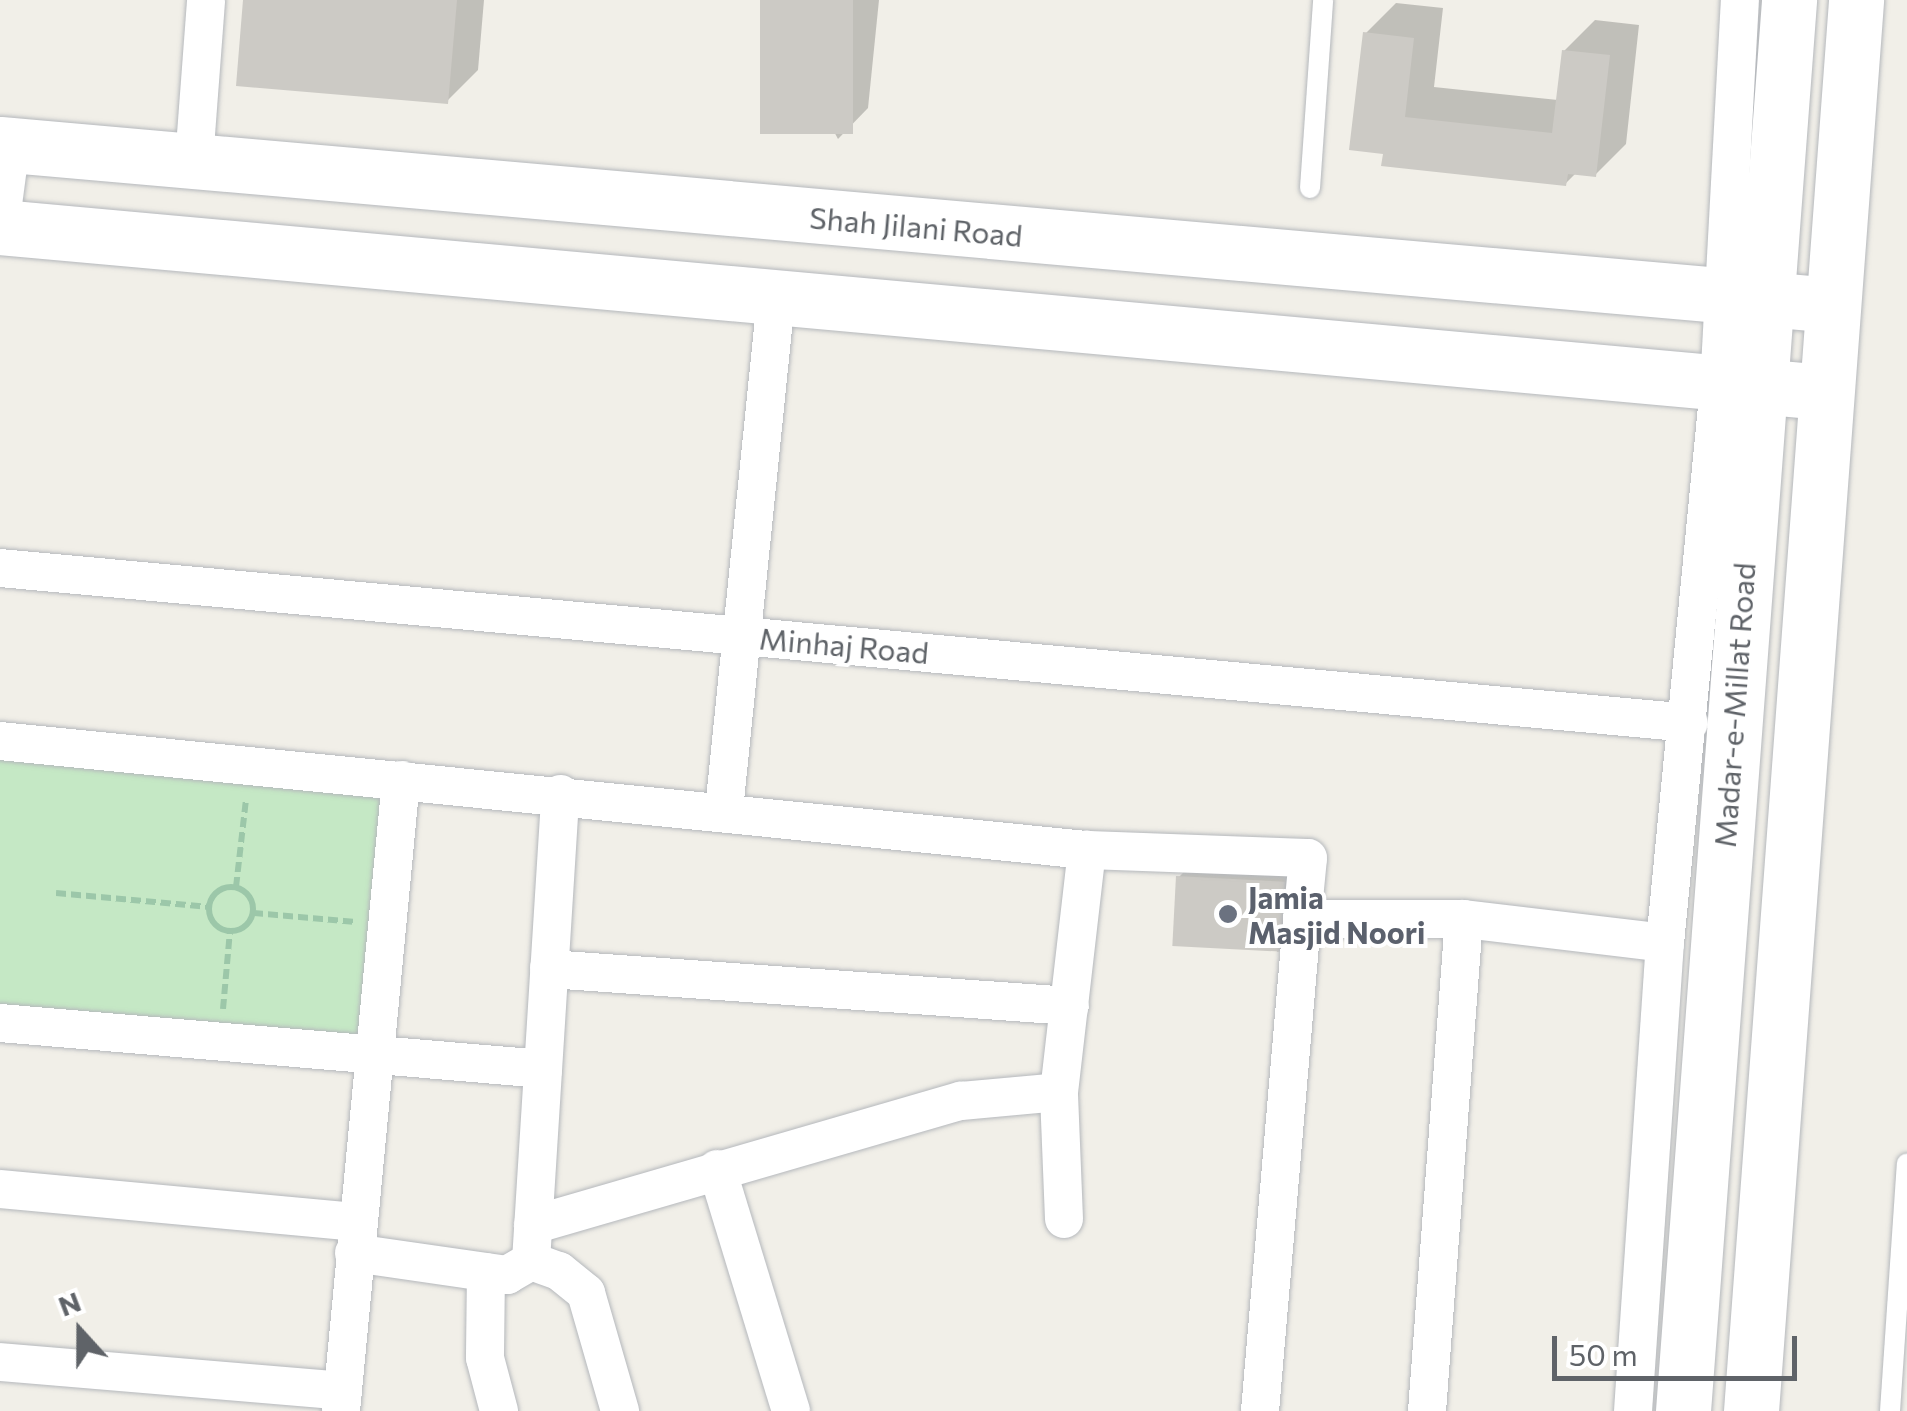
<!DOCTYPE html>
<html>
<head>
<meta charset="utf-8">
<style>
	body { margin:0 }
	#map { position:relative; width:1907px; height:1411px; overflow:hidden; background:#f1efe8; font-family:Commissioner,sans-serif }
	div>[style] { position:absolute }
	.green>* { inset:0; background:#c5e8c5; transform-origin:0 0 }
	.shadow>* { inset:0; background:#0003 }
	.building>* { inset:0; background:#cccac5; transform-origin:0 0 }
	.path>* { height:6px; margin-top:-3px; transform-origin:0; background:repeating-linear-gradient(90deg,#9cc7a9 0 10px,transparent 0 15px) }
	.path>.ring { margin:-3px; padding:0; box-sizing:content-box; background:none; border:6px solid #9cc7a9; border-radius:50% }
	.roads { filter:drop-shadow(0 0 2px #b5b8bc) drop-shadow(0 0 2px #b5b8bc) }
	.lane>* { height:20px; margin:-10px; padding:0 10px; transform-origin:10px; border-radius:10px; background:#fff }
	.street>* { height:38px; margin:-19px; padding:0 19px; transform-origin:19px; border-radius:19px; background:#fff }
	.secondary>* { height:55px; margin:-27.5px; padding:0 27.5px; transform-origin:27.5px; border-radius:27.5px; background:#fff }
	.dots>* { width:28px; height:28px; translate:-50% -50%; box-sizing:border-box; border:5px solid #fff; border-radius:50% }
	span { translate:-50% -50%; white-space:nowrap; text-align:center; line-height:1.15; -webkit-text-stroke:8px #fff; paint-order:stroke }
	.street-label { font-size:30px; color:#5f6368 }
	.worship-label { font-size:30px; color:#5b616d; font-weight:700 }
	.left { translate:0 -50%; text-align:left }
	.north { position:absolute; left:30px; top:1281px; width:100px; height:100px; -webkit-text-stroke:8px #fff; paint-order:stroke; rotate:339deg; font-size:28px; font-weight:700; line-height:40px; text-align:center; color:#5f6368 }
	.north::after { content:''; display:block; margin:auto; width:35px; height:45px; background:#5f6368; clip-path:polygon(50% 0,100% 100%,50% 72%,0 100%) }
	.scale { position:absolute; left:1552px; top:1336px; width:245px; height:45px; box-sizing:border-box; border:5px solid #5f6368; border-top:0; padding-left:12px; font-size:30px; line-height:35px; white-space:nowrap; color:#5f6368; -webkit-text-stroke:8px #fff; paint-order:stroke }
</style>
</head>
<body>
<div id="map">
	<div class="green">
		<i style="left:0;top:758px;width:394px;height:251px;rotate:6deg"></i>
	</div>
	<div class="shadow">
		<i style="clip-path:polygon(246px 0,484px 0,478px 70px,447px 101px)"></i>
		<i style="clip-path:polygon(763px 0,879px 0,868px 108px,838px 139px)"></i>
		<i style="clip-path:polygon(1396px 3px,1443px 8px,1434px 87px,1558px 100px,1564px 51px,1595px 20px,1639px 25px,1626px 144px,1595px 175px,1576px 173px,1565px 184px,1386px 152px,1365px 34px)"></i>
		<i style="clip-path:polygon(1202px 853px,1308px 860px,1302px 928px,1278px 952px,1179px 877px)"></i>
	</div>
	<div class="building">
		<i style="clip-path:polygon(243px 0,457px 0,448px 104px,236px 86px)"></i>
		<i style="left:760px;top:0;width:93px;height:134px"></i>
		<i style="clip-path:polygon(1363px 32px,1414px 38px,1405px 117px,1552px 133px,1562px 50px,1610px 55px,1596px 177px,1568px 174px,1566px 186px,1381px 166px,1383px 154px,1349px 150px)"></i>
		<i style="left:1176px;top:876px;width:109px;height:70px;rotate:3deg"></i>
	</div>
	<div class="path">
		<i style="left:236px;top:887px;width:89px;rotate:-83.5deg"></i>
		<i class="ring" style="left:209px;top:887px;width:38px;height:38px"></i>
		<i style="left:56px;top:893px;width:154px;rotate:5.2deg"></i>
		<i style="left:253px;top:913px;width:103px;rotate:5deg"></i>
		<i style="left:223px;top:1009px;width:78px;rotate:-84.9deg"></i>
	</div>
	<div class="roads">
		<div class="lane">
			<i style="left:1310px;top:188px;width:188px;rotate:-86deg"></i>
			<i style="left:1890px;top:1411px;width:248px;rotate:-86.1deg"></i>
		</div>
		<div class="street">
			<i style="left:194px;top:161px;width:161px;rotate:-85.7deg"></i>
			<i style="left:0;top:227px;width:83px;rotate:-82.4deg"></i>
			<i style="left:0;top:568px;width:1696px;rotate:5.24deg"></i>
			<i style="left:0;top:741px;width:1092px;rotate:5.73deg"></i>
			<i style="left:1087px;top:850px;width:221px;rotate:2.1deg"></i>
			<i style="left:1308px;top:858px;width:61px;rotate:95.6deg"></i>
			<i style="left:1302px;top:919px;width:162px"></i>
			<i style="left:1464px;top:919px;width:202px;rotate:6.8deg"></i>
			<i style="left:724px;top:810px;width:514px;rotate:-84.19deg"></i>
			<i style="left:549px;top:969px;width:522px;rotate:4.06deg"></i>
			<i style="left:0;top:1023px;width:545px;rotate:4.84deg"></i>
			<i style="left:717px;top:1169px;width:253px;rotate:73deg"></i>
			<i style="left:0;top:1189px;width:359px;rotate:5.3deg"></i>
			<i style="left:1064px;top:1219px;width:127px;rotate:-92.3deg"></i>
			<i style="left:1059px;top:1092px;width:244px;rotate:-83.4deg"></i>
			<i style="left:533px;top:1225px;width:446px;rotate:-16.2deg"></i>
			<i style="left:961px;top:1101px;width:98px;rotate:-5.2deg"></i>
			<i style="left:354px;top:1253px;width:155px;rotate:8.2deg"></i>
			<i style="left:507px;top:1275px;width:28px;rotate:-30deg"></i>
			<i style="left:531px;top:1261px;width:468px;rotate:-86.4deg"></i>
			<i style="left:531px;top:1261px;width:30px;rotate:20deg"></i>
			<i style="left:559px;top:1271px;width:35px;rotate:39deg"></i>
			<i style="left:586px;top:1293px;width:123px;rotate:73.9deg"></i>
			<i style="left:486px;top:1272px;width:86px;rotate:90.7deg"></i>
			<i style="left:485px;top:1358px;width:55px;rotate:75.2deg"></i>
			<i style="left:0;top:1362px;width:344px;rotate:4.8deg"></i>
			<i style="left:341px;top:1411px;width:634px;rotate:-84.57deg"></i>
			<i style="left:1260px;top:1411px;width:494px;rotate:-85.1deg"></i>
			<i style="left:1427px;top:1411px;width:493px;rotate:-85.7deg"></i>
			<i style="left:1633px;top:1411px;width:469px;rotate:-86.1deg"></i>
			<i style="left:1665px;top:943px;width:560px;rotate:-84.46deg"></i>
			<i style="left:1719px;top:386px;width:387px;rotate:-86.9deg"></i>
		</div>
		<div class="secondary">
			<i style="left:0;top:144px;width:1839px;rotate:5.02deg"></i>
			<i style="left:0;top:227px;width:1831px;rotate:5.17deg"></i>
			<i style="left:1683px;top:1411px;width:1415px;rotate:-85.7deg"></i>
			<i style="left:1751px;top:1411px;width:1415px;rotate:-85.74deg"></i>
		</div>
	</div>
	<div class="dots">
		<i style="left:1228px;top:914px;background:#6b7280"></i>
	</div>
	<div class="street-label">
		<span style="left:916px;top:226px;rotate:5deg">Shah Jilani Road</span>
		<span style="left:844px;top:645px;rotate:5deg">Minhaj Road</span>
		<span style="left:1734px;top:705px;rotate:-86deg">Madar-e-Millat Road</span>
	</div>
	<div class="worship-label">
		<span class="left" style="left:1248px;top:914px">Jamia<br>Masjid Noori</span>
	</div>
	<div class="north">N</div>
	<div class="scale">50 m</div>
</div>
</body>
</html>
